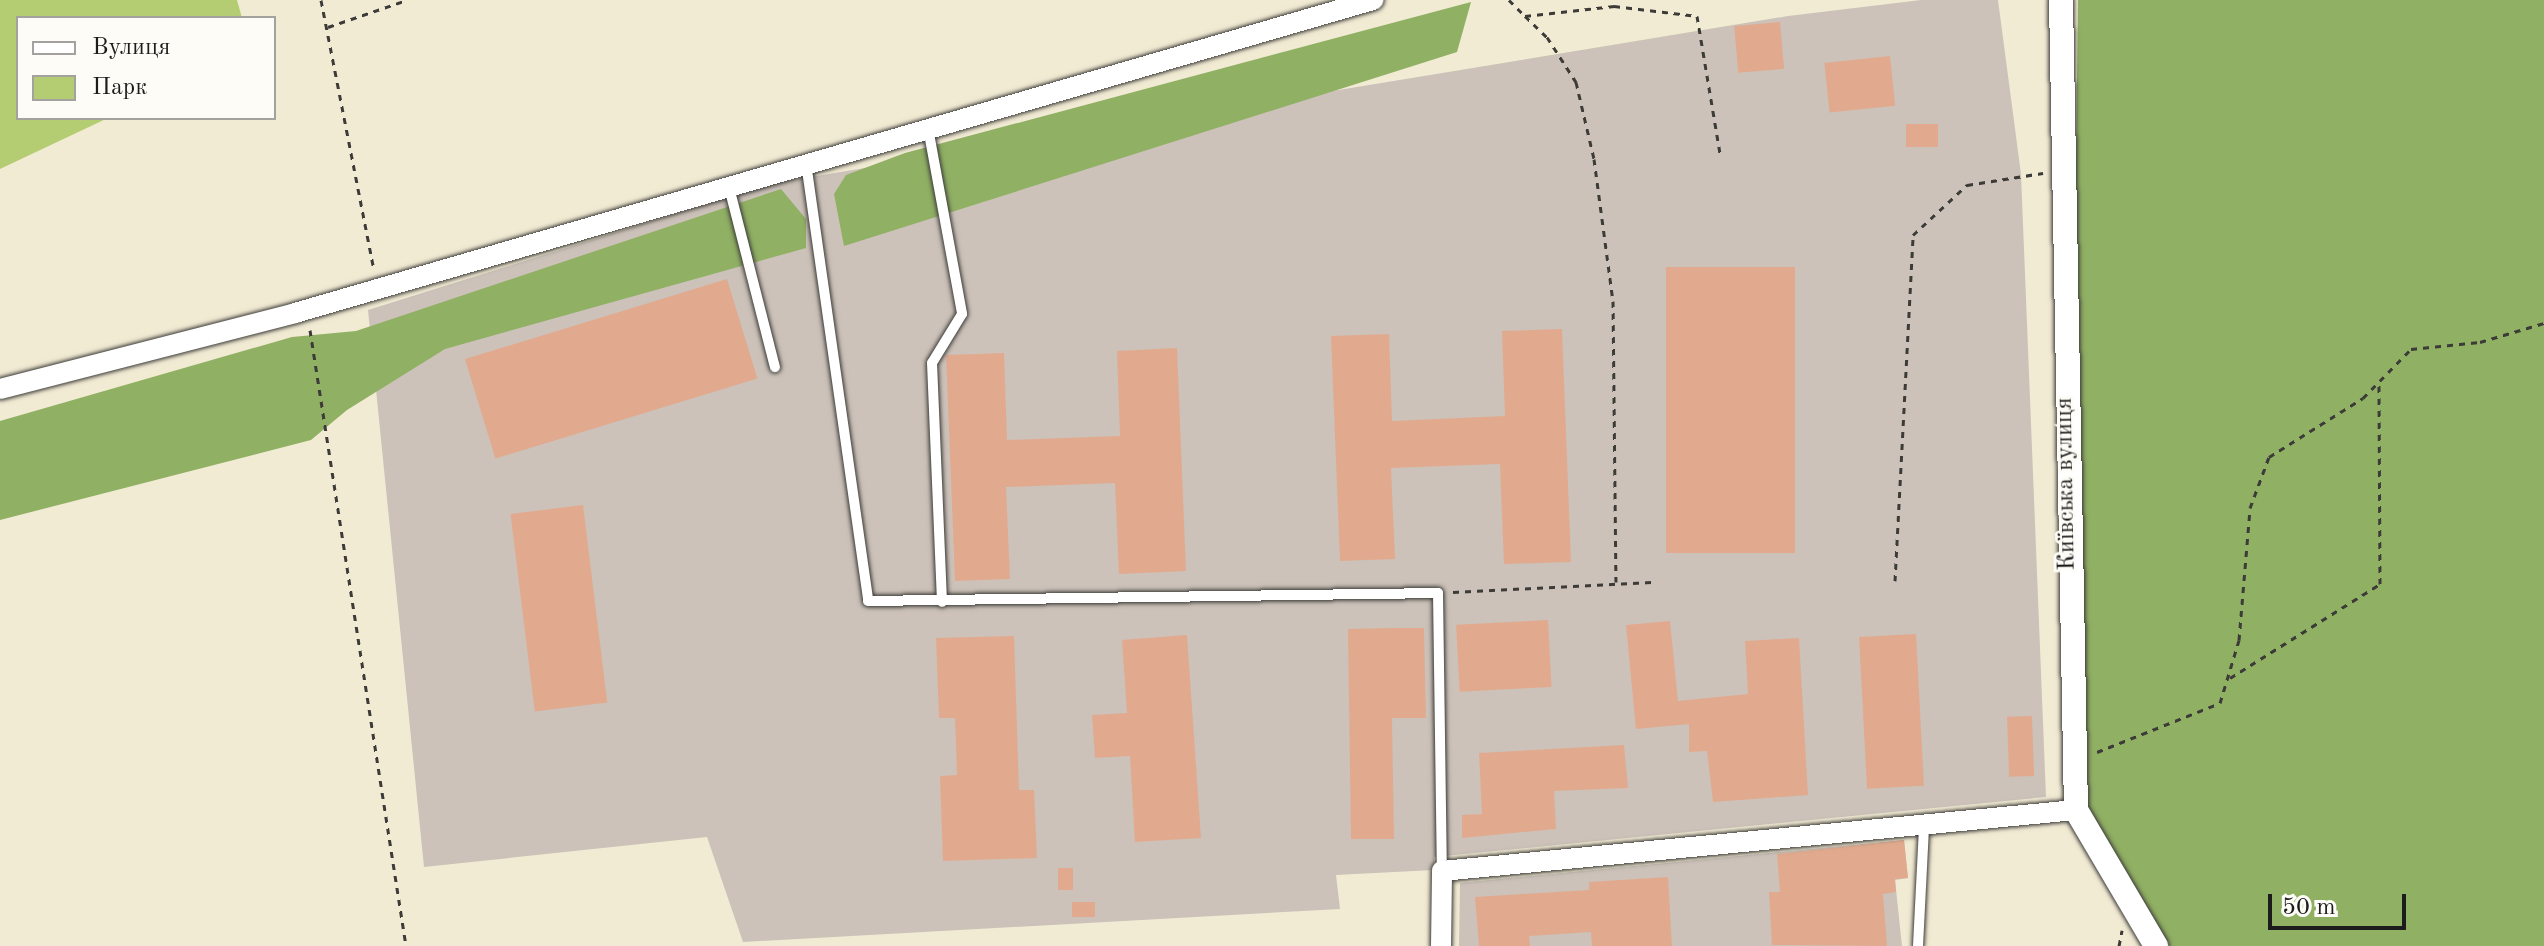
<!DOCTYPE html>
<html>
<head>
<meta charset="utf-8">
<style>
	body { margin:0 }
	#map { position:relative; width:2544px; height:946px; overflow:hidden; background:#f2ebd4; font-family:"Old Standard TT",serif }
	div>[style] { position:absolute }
	.industrial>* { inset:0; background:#ccc2b9 }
	.green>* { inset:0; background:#b5cd72 }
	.forest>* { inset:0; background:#90b064 }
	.building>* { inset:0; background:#e1aa8e; transform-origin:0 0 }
	.path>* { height:3px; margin-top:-1.5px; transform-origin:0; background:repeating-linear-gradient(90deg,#3c3b38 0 6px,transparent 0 12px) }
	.roads { filter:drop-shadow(0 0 2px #3c3b38) drop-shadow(0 0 2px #3c3b38) }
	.service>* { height:10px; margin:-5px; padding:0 5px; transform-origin:5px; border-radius:5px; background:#fff }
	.minor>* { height:20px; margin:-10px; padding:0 10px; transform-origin:10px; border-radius:10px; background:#fff }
	.tertiary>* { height:24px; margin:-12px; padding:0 12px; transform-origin:12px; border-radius:12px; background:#fff }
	span { translate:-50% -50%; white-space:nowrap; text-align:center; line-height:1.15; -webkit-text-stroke:6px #fdfcf7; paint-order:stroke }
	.street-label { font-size:24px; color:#1c1c1c }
	.legend { position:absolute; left:16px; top:16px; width:260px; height:104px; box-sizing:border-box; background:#fdfcf7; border:2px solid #a3a29f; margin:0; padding:10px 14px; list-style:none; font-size:24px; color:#1c1c1c }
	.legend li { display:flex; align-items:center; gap:16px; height:40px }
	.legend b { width:40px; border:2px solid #a3a29f }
	.scale { position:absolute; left:2268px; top:894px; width:138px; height:36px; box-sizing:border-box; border:4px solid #1c1c1c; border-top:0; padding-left:10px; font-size:24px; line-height:28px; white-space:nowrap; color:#1c1c1c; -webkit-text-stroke:6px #fdfcf7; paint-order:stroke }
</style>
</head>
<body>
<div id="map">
	<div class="industrial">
		<i style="clip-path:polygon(1921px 0,1998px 0,2021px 174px,2046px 797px,1434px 857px,1434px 870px,1336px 875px,1340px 909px,743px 942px,707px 837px,424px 867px,368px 310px,774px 183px,1788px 16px)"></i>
		<i style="clip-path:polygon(1904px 840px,1908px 878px,1895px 880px,1902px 946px,1459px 946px,1460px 883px)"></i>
	</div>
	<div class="green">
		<i style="clip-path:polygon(0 0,237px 0,242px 18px,18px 18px,18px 118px,108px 118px,0 169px)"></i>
	</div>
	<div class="forest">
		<i style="clip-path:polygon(2078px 0,2544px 0,2544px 946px,2157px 946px,2076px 810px,2069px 732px)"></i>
		<i style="clip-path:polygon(1471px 2px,1457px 52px,844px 246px,834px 194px,846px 175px,905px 153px)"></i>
		<i style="clip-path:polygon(781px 189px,806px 219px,806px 248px,445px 349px,347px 410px,311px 440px,0 520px,0 421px,292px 337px,356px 331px)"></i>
	</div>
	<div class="building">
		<i style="left:1780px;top:22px;width:47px;height:46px;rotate:85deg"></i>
		<i style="left:1890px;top:56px;width:50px;height:66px;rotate:84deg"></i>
		<i style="left:1906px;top:124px;width:32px;height:23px"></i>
		<i style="left:1666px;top:267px;width:129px;height:286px"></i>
		<i style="left:727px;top:279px;width:104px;height:274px;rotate:73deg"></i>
		<i style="clip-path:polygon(1562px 329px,1571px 562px,1504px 564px,1500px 464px,1391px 468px,1395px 559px,1340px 561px,1331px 336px,1389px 334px,1392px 421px,1505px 416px,1502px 331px)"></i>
		<i style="clip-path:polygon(1177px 348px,1186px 571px,1119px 574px,1115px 483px,1006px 487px,1010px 579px,955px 581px,946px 355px,1004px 353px,1007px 440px,1120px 436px,1117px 351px)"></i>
		<i style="left:583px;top:505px;width:199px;height:73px;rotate:83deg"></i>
		<i style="left:1548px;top:620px;width:67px;height:92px;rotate:87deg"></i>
		<i style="clip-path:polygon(1670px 621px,1678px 701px,1748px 694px,1745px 641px,1799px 638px,1808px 795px,1713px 802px,1707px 751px,1689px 752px,1689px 724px,1636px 729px,1626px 625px)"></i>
		<i style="clip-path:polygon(1391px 628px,1424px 628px,1426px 718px,1392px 718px,1394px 839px,1351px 839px,1348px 629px)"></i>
		<i style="left:1916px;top:634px;width:152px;height:57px;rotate:87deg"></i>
		<i style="clip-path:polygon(1187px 635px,1201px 838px,1135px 842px,1130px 756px,1095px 758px,1092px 715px,1127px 713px,1122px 640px)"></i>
		<i style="clip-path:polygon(1014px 636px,1019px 790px,1034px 790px,1037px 858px,943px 861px,940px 776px,957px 775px,955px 718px,939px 718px,936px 638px)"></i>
		<i style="left:2032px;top:716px;width:60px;height:25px;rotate:88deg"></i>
		<i style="clip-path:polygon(1624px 745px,1628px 788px,1554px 791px,1556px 829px,1462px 838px,1462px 815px,1482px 814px,1479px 753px)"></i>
		<i style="clip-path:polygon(1904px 840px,1908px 878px,1895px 879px,1896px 892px,1883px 894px,1887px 946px,1772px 945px,1769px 892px,1780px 892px,1777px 854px)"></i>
		<i style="left:1058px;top:868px;width:15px;height:22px"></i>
		<i style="clip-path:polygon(1668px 877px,1672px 946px,1592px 946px,1591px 932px,1529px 936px,1530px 946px,1479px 946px,1475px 897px,1589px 890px,1589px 882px)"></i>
		<i style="left:1095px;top:902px;width:15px;height:23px;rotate:90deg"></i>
	</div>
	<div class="path">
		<i style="left:321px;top:0;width:275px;rotate:78.9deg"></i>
		<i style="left:1509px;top:0;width:23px;rotate:45deg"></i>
		<i style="left:1525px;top:16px;width:90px;rotate:-6.4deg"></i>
		<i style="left:1614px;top:6px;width:84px;rotate:6.9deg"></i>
		<i style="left:1697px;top:16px;width:140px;rotate:80.5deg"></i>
		<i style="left:1525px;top:16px;width:30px;rotate:44deg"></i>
		<i style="left:1547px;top:37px;width:54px;rotate:57.2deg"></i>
		<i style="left:1576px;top:82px;width:79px;rotate:76.8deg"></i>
		<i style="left:1594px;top:159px;width:143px;rotate:82.4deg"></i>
		<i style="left:1613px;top:301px;width:281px;rotate:89.4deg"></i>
		<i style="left:328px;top:27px;width:83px;rotate:-18.9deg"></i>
		<i style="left:310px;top:330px;width:623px;rotate:81.14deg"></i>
		<i style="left:1895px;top:581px;width:346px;rotate:-87deg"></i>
		<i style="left:1913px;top:235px;width:74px;rotate:-42.8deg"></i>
		<i style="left:1967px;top:185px;width:77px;rotate:-9deg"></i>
		<i style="left:1453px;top:592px;width:199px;rotate:-2.9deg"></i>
		<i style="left:2230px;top:678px;width:177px;rotate:-32.1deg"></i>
		<i style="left:2380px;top:584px;width:200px;rotate:-90.3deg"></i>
		<i style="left:2097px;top:752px;width:132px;rotate:-21.7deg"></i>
		<i style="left:2220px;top:703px;width:66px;rotate:-73.2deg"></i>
		<i style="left:2239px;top:640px;width:132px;rotate:-85.2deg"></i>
		<i style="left:2250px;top:508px;width:54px;rotate:-69.6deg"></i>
		<i style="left:2269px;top:457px;width:111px;rotate:-32.1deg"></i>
		<i style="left:2363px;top:398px;width:69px;rotate:-45.6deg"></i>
		<i style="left:2411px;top:349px;width:69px;rotate:-5.8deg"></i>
		<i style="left:2480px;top:342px;width:67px;rotate:-16.5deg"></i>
		<i style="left:2119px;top:946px;width:16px;rotate:-79deg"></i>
	</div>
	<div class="roads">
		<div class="service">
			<i style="left:928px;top:128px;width:189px;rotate:79.6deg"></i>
			<i style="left:962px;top:314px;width:57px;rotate:121.5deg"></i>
			<i style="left:932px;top:363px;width:239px;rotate:87.6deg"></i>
			<i style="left:806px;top:163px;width:442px;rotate:81.9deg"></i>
			<i style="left:868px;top:601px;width:570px;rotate:-0.8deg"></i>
			<i style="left:1438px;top:593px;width:278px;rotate:89.2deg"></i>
			<i style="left:729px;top:187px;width:186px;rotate:75.7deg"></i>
			<i style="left:1918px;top:946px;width:118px;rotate:-87.1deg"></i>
		</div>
		<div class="minor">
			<i style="left:0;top:389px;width:305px;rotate:-14.4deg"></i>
			<i style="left:295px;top:313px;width:1123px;rotate:-16.19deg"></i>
			<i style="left:1441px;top:946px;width:75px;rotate:-89.2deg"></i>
			<i style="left:1442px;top:871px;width:637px;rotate:-5.5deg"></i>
		</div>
		<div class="tertiary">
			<i style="left:2061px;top:0;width:810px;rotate:88.94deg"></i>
			<i style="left:2076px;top:810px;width:158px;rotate:59.5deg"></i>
		</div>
	</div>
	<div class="street-label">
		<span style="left:2067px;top:484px;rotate:-91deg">Київська вулиця</span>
	</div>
	<ul class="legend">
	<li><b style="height:10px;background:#fff"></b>Вулиця</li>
	<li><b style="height:22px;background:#b5cd72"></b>Парк</li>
	</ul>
	<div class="scale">50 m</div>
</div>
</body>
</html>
